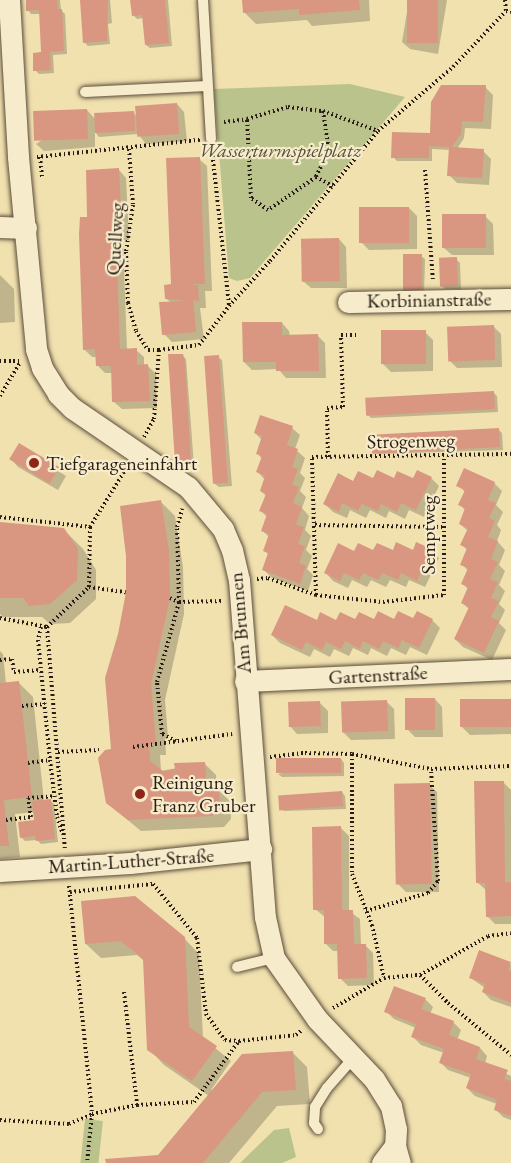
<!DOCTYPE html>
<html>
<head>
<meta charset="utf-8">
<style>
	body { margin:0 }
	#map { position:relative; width:511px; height:1163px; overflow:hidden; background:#f1e1af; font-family:"EB Garamond",serif }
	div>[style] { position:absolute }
	.green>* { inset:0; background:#b9c38b; transform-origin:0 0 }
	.shadow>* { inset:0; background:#0003 }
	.building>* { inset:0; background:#d99781; transform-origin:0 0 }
	.path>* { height:4px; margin-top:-2px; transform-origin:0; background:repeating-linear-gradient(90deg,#291c16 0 1.5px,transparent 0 4.5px) }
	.roads { filter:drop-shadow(0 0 2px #5b4d3c) drop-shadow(0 0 2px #5b4d3c) }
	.lane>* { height:10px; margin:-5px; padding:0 5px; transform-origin:5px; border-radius:5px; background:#f6eccb }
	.street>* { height:21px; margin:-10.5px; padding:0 10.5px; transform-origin:10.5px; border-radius:10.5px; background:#f6eccb }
	.dots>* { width:16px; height:16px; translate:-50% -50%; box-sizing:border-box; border:3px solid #f6eccb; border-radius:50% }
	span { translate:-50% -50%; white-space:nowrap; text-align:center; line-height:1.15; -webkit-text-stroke:4.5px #f6eccb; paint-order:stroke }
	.park-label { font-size:20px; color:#544e39; font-style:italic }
	.street-label { font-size:20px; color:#291c16 }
	.poi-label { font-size:20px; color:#291c16 }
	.left { translate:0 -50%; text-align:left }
</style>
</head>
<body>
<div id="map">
	<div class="green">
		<i style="clip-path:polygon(350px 84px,405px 97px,250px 278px,237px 281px,229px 278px,214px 89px)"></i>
		<i style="left:85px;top:1119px;width:18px;height:45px;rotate:6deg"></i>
		<i style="clip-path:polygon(289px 1128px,296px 1157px,282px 1163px,240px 1163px,274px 1130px)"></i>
	</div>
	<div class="shadow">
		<i style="clip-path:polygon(27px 0,60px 0,61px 10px,65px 14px,67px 54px,53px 55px,54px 73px,39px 74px,35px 70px,43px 54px,40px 14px,31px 14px,28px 10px)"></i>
		<i style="clip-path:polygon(81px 0,110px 0,112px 23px,108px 24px,110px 44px,88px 46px,85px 43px)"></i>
		<i style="clip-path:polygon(132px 0,168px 0,172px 46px,150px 48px,146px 45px,144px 18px,137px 19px,133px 15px)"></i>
		<i style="clip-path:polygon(244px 0,369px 0,370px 21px,312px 26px,307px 20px,256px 24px,245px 13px)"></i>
		<i style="clip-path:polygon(409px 0,447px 0,438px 54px,410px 49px,402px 42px)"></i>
		<i style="clip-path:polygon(485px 87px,493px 95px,491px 129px,465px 128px,464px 138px,457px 149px,483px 151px,491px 159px,489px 185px,457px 183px,449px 175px,450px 150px,432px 149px,432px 161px,397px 161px,393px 157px,431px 135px)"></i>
		<i style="clip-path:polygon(177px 104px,184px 112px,187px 141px,146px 144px,138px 134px,99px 137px,95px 132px,95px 147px,44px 151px,36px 144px,87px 110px,95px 119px,134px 113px,137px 117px)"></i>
		<i style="clip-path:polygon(199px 159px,207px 166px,212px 291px,205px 291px,206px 308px,200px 308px,204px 339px,172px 342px,164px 334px,171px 303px,167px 299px,172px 286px)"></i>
		<i style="clip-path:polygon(119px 170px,126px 178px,129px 240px,123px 240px,127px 350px,136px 350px,144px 357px,144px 366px,148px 366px,156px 374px,157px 408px,122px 409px,114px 402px,113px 373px,105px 373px,97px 365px,97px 357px,92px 357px,84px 349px,89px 218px)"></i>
		<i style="clip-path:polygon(409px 208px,417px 216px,417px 249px,369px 250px,361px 242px)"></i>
		<i style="clip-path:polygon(485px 216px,493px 224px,494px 255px,452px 255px,444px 248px)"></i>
		<i style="clip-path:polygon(339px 239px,346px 247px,347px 288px,311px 288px,303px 281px)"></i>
		<i style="clip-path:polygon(421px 256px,425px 259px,424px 294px,407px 294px)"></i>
		<i style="clip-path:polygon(456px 259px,460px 263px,461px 289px,445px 289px,442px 286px)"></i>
		<i style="clip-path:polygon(0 275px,14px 289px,15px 322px,0 323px)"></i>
		<i style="clip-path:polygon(282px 323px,289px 331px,290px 336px,317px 335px,325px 343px,326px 378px,286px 378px,278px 369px,252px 370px,244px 362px)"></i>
		<i style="clip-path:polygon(494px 327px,501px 334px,502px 367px,457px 368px,449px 360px)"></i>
		<i style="clip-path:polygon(425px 332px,433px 340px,433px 371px,391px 372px,383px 364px)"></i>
		<i style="clip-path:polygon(182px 355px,186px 359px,194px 466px,180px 466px,177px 463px)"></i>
		<i style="clip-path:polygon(218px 357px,222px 360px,232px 486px,219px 487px,215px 484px)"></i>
		<i style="clip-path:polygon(493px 392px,497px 396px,498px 412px,371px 418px,368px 415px)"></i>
		<i style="clip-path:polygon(292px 428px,300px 435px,295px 449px,305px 458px,300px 473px,305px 478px,300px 491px,306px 497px,302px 508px,309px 516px,305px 530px,311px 536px,306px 550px,312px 556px,307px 569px,313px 575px,308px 591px,272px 578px,264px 570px,269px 555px,265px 551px,269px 537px,263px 531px,268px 518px,261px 511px,266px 496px,261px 491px,265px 480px,258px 472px,262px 459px,258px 454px,262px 440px,255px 433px)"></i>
		<i style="clip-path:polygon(498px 429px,502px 433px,503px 450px,377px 454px,374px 450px)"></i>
		<i style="clip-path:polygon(19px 445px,66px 476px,58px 490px,18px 467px,11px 459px)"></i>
		<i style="clip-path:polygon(431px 478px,439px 486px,424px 517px,409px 510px,405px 519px,389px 511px,386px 518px,370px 510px,366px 518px,350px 510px,347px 518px,333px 512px,325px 504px,354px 483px)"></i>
		<i style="clip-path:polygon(494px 483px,502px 491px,496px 505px,503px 512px,497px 525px,501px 530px,497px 541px,505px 550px,499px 565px,505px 571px,499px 585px,505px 591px,499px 604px,505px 610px,499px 623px,506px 630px,492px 660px,463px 647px,455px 639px,469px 609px,462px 603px,468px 589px,463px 584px,468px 571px,462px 564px,468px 551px,462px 545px,468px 531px,460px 524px,466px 511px,460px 505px,465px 492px,458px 485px)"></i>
		<i style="clip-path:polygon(161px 502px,175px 516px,183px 567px,184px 614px,165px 700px,168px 737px,165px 738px,166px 755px,160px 755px,161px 771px,204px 763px,216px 775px,217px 789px,230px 801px,231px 819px,224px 827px,141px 831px,107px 803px,113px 751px)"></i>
		<i style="clip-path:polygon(0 524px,63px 529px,83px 549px,96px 570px,96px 599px,70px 623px,50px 624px,42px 617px,3px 617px,0 614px)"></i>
		<i style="clip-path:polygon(431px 551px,439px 558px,425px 587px,409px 580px,406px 587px,390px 580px,386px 587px,371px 580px,367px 587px,352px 580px,348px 588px,333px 581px,326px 573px,355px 553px)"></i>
		<i style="clip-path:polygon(432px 620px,440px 628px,427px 655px,410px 647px,406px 655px,391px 648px,387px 656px,371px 648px,368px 655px,353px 648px,349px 656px,334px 649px,330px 657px,314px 649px,310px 657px,280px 643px,272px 635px,317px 622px)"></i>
		<i style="clip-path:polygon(0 651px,3px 654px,6px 684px,19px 683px,33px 697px,44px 801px,51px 801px,54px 804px,58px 842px,41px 844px,37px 840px,25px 841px,21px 837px,36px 821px,35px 812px,15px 814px,20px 857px,0 859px)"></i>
		<i style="clip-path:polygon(435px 699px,442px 707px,443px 737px,415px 737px,407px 729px)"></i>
		<i style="clip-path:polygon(386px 701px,394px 709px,395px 739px,351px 740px,343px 732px)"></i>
		<i style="clip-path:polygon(511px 701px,511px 734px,470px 735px,462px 727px)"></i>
		<i style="clip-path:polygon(320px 703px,328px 711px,328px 733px,297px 734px,290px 726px)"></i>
		<i style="clip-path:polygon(341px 759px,344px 763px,344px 776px,282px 777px,278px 774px)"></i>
		<i style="clip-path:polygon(503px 782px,511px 790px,511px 924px,495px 924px,487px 916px,486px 890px,478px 883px)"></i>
		<i style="clip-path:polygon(429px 785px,437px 792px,439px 892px,406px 892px,398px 884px)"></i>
		<i style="clip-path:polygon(342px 792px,345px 796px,346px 809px,284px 811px,280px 808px)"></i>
		<i style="clip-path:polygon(341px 828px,349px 836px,349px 911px,360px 919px,361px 945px,365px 945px,373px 953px,374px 985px,348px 986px,340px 978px,339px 951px,333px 951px,326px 944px,325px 917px,315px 909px)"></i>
		<i style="clip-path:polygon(83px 902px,184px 938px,199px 954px,203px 1038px,231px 1061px,211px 1090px,292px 1052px,307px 1067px,310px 1104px,277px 1106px,229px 1163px,107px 1163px,158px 1157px,209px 1096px,164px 1065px,149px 1049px,144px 961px,137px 955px,101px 958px,86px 944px)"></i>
		<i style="clip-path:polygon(510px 964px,511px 965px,511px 1007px,491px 1000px,483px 992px,485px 988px,471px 978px)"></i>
		<i style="clip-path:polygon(425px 999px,433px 1007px,430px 1014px,453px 1022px,461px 1030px,457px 1040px,480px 1048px,487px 1056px,485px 1064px,511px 1076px,511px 1120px,503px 1117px,495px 1109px,497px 1104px,475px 1096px,467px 1088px,471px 1078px,448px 1070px,440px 1062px,444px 1053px,421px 1045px,413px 1037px,416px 1028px,394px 1019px,386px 1011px)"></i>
	</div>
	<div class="building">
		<i style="clip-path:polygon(26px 0,57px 0,58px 9px,62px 9px,64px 51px,50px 52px,51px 70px,33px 71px,33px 53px,41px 52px,39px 10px,26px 11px)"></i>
		<i style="clip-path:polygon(80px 0,108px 0,107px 41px,83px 43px)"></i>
		<i style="clip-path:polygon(130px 0,165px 0,169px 43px,145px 45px,142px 15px,132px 16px)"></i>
		<i style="clip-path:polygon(242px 0,359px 0,360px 10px,299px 15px,299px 9px,243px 13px)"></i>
		<i style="left:407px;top:0;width:31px;height:43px"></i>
		<i style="clip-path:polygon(441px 85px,486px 85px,483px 122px,462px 121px,461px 134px,452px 147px,484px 149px,482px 178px,447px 176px,449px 147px,429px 146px,429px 158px,391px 158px,392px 132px,430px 133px,431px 102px)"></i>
		<i style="left:177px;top:103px;width:31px;height:42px;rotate:86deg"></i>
		<i style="left:87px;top:109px;width:30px;height:54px;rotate:88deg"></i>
		<i style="left:134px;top:111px;width:20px;height:40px;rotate:87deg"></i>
		<i style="clip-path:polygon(200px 157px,205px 284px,188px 284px,198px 285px,199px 301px,193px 300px,196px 332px,162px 335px,159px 302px,187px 301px,165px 299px,164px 285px,171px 284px,166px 158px)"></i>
		<i style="clip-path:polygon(119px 168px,122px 233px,116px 233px,120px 349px,137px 348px,137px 365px,148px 364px,150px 401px,112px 402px,111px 366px,96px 366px,95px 349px,83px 350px,79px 234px,80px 217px,87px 217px,86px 170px)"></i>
		<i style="left:359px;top:207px;width:50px;height:36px"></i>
		<i style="left:486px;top:214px;width:34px;height:44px;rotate:90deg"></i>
		<i style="left:339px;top:238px;width:43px;height:38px;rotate:89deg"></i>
		<i style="left:403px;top:254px;width:19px;height:37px"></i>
		<i style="left:457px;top:257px;width:29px;height:18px;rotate:88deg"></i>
		<i style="clip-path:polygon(242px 322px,282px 322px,282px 335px,318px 334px,319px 371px,276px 371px,276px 362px,243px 362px)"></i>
		<i style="left:494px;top:325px;width:35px;height:47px;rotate:88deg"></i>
		<i style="left:426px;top:330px;width:34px;height:45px;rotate:90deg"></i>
		<i style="clip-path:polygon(168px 354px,183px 354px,185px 362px,191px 462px,175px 463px)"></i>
		<i style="left:219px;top:355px;width:128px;height:15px;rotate:86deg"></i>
		<i style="left:494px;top:391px;width:18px;height:129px;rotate:87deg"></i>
		<i style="clip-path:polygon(260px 415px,293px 426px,287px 445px,298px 449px,292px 467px,298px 469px,292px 485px,299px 487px,293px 503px,302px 507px,296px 525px,304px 527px,298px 544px,305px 546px,299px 563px,306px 566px,300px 584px,262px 570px,268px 553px,263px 551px,269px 534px,261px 531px,267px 514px,259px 511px,266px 494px,260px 491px,265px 476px,256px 472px,262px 456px,256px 454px,262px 436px,254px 433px)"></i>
		<i style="left:499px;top:428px;width:19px;height:128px;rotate:87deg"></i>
		<i style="left:19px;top:443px;width:47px;height:19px;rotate:31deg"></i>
		<i style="clip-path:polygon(464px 468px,495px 482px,488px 500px,496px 503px,489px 518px,495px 521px,488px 537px,498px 541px,491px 559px,498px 562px,490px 579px,498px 582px,491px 598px,499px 601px,491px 617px,499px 621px,484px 653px,454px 639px,469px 607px,461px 603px,468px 587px,461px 584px,468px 568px,460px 565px,467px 548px,460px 545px,468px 528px,459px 524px,465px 508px,458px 505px,465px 490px,456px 486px)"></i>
		<i style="clip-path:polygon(377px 470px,394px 478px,397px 471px,413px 478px,417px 470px,432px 477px,416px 510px,401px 503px,397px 512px,381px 504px,378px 511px,362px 504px,358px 511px,342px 503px,339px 512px,323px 504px,338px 473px,353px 481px,358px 471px,373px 478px)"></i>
		<i style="clip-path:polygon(161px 500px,169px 551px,170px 598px,151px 684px,156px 744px,149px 744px,150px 761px,163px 771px,175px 769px,174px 763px,205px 762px,206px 779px,219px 788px,220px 807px,212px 816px,128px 820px,106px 803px,98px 758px,105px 750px,111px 749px,105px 678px,118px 634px,126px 592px,126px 556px,120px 506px)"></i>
		<i style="clip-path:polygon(0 522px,64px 528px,78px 549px,77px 580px,50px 604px,29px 606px,23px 598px,0 598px)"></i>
		<i style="clip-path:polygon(396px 542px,413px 550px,416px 542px,432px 549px,417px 581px,401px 573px,398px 580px,382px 573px,378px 580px,363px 573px,359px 580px,344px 573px,340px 581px,324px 573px,338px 543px,354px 551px,358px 543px,373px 550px,377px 543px,393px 550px)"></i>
		<i style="clip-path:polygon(285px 605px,317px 620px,320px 612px,336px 620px,340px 612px,355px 619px,359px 612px,374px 619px,378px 611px,394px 619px,398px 611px,413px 618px,417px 611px,433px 619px,419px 648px,402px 640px,398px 648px,383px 641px,379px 649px,363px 641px,360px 649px,345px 641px,341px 649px,326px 642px,322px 650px,306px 642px,302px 650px,271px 635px)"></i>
		<i style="clip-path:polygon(19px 681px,32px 797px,4px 800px,9px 846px,0 846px,0 683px)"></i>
		<i style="left:405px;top:698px;width:30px;height:32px"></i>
		<i style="left:460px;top:699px;width:51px;height:28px"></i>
		<i style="left:387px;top:700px;width:31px;height:46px;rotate:88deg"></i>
		<i style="left:320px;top:701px;width:25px;height:32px;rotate:88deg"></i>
		<i style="left:341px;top:758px;width:15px;height:65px;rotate:90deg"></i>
		<i style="clip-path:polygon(474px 781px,504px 781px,505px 882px,511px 882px,511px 916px,486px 917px,485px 883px,476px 883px)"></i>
		<i style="left:430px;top:783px;width:101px;height:36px;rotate:89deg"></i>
		<i style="left:342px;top:791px;width:15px;height:64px;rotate:86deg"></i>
		<i style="clip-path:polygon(51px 799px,55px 839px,36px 841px,35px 836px,20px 838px,18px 822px,34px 820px,32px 801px)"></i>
		<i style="clip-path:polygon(341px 826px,342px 910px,353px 910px,354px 944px,366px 944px,367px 978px,338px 979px,337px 944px,324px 944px,324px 910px,313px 910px,312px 827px)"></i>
		<i style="clip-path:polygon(135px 896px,185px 937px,189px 1027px,217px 1046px,192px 1081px,147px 1050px,143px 959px,121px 941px,85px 944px,81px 901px)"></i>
		<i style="clip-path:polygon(479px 950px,511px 962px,508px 970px,511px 971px,511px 1003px,482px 992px,485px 984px,469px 978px)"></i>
		<i style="clip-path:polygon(394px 986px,426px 998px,421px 1009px,454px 1021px,449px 1035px,480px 1047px,476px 1059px,508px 1070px,504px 1079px,511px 1081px,511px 1116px,494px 1110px,497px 1100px,466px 1088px,471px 1074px,439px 1063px,444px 1049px,411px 1037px,416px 1024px,384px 1012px)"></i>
		<i style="clip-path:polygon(293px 1051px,296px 1090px,262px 1092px,203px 1163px,106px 1163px,105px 1159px,158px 1155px,242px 1054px)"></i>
	</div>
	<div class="path">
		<i style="left:505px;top:0;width:11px;rotate:85deg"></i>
		<i style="left:323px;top:111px;width:59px;rotate:20deg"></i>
		<i style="left:224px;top:122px;width:23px;rotate:-7deg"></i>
		<i style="left:129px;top:149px;width:56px;rotate:85.9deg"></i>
		<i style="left:133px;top:205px;width:48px;rotate:98.5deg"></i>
		<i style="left:126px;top:252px;width:51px;rotate:87.8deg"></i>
		<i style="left:128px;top:303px;width:29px;rotate:74deg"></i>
		<i style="left:136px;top:331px;width:22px;rotate:58deg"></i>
		<i style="left:148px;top:350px;width:11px"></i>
		<i style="left:212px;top:151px;width:156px;rotate:83.7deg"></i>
		<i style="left:37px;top:157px;width:164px;rotate:-6deg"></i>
		<i style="left:40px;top:157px;width:20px;rotate:84deg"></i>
		<i style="left:425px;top:170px;width:111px;rotate:85.9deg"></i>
		<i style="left:316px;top:177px;width:58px;rotate:145.5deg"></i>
		<i style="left:268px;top:210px;width:21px;rotate:-145deg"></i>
		<i style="left:251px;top:198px;width:79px;rotate:-92.9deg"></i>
		<i style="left:247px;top:119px;width:43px;rotate:-16.3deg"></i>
		<i style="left:288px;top:107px;width:35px;rotate:7deg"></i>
		<i style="left:323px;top:111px;width:40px;rotate:81.5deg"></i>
		<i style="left:329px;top:151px;width:29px;rotate:117deg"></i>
		<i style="left:316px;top:177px;width:19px;rotate:28deg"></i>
		<i style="left:0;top:361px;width:21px"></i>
		<i style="left:0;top:396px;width:39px;rotate:-59deg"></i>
		<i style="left:144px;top:437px;width:21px;rotate:-61deg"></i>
		<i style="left:154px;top:419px;width:69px;rotate:-85.9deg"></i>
		<i style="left:159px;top:350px;width:40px;rotate:-7.1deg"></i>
		<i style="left:199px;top:345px;width:49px;rotate:-52.4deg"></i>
		<i style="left:229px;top:306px;width:61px;rotate:-47.7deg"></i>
		<i style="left:270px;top:261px;width:169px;rotate:-50.3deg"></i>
		<i style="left:378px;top:131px;width:99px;rotate:-40.5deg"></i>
		<i style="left:453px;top:67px;width:77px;rotate:-46.6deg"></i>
		<i style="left:506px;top:11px;width:5px;rotate:11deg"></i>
		<i style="left:328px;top:457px;width:49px;rotate:-91.2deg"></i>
		<i style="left:327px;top:408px;width:16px;rotate:-4deg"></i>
		<i style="left:343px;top:407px;width:72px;rotate:-91.6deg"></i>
		<i style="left:341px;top:335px;width:17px"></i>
		<i style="left:0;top:517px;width:91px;rotate:6.3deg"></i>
		<i style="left:315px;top:525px;width:127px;rotate:0.9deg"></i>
		<i style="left:257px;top:579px;width:11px;rotate:-5deg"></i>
		<i style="left:268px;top:578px;width:51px;rotate:19.5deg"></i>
		<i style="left:316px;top:595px;width:138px;rotate:-91.7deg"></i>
		<i style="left:312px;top:457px;width:199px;rotate:-0.9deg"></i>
		<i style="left:89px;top:587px;width:37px;rotate:8deg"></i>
		<i style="left:316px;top:595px;width:67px;rotate:6deg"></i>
		<i style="left:383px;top:602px;width:61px;rotate:-6.5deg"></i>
		<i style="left:444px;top:595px;width:139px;rotate:-90deg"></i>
		<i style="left:170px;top:598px;width:10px;rotate:24deg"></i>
		<i style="left:179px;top:602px;width:44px;rotate:-1.3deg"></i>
		<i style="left:0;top:618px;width:48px;rotate:10.8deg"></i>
		<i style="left:47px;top:627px;width:58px;rotate:-43.6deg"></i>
		<i style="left:89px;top:587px;width:60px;rotate:-89deg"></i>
		<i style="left:90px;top:527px;width:70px;rotate:-58.3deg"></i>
		<i style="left:41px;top:627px;width:13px;rotate:103deg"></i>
		<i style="left:38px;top:640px;width:121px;rotate:84.3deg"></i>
		<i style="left:50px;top:760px;width:57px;rotate:83deg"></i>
		<i style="left:57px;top:817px;width:18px;rotate:71deg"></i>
		<i style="left:47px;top:627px;width:223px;rotate:85.4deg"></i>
		<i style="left:0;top:660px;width:12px;rotate:-5deg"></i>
		<i style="left:12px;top:659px;width:13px;rotate:81deg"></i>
		<i style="left:14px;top:672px;width:27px;rotate:-4deg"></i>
		<i style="left:22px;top:706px;width:23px;rotate:-5deg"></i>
		<i style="left:176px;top:741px;width:16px;rotate:-153deg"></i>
		<i style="left:162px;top:734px;width:52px;rotate:-95.5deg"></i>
		<i style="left:157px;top:682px;width:83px;rotate:-74.6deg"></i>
		<i style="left:179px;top:602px;width:75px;rotate:-91.5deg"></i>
		<i style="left:177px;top:527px;width:19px;rotate:-74deg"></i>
		<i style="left:133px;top:747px;width:100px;rotate:-7.5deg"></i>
		<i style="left:58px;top:752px;width:41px;rotate:-2.8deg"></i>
		<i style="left:352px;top:754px;width:120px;rotate:90deg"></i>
		<i style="left:352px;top:874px;width:55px;rotate:68.6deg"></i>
		<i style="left:372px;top:925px;width:54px;rotate:77.2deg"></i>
		<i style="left:270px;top:757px;width:35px;rotate:-7deg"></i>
		<i style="left:305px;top:753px;width:47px;rotate:1.2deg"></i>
		<i style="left:352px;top:754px;width:80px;rotate:10.8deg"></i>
		<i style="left:431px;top:769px;width:80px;rotate:-2.1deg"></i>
		<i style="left:28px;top:763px;width:22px;rotate:-8deg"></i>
		<i style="left:6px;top:820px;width:25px;rotate:-7deg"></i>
		<i style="left:31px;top:817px;width:19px;rotate:-99deg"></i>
		<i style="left:28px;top:798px;width:26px;rotate:-4deg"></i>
		<i style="left:69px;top:886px;width:229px;rotate:84.2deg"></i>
		<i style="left:92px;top:1114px;width:49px;rotate:95.8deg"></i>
		<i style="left:70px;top:892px;width:83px;rotate:-5.5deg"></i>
		<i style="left:153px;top:884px;width:70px;rotate:50.8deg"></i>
		<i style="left:197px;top:938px;width:77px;rotate:83.2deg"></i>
		<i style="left:206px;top:1014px;width:32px;rotate:54deg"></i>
		<i style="left:225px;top:1040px;width:14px;rotate:4deg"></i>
		<i style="left:366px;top:911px;width:65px;rotate:-16.2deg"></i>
		<i style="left:428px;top:893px;width:16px;rotate:-50deg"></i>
		<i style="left:438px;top:881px;width:112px;rotate:-93.6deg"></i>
		<i style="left:420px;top:975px;width:40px;rotate:45deg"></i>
		<i style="left:448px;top:1003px;width:82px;rotate:39.5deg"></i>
		<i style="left:124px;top:992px;width:114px;rotate:83.4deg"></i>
		<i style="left:333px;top:1008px;width:59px;rotate:-30.5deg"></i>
		<i style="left:384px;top:978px;width:36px;rotate:-5deg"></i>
		<i style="left:420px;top:975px;width:78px;rotate:-29.8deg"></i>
		<i style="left:488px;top:936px;width:23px;rotate:-7deg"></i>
		<i style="left:0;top:1120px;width:69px;rotate:3.3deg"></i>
		<i style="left:69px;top:1124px;width:25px;rotate:-23deg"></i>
		<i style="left:92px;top:1114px;width:46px;rotate:-11.3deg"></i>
		<i style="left:137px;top:1105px;width:57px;rotate:-3deg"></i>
		<i style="left:194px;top:1102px;width:76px;rotate:-53.6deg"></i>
		<i style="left:239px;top:1041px;width:57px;rotate:-6deg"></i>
		<i style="left:296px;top:1035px;width:8px;rotate:-40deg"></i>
	</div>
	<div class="roads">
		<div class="lane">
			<i style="left:203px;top:0;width:139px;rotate:86.7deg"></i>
			<i style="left:85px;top:92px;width:122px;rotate:-2.8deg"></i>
			<i style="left:237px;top:967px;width:38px;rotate:-14deg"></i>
			<i style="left:318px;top:1129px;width:7px;rotate:-124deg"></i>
			<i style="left:314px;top:1123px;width:16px;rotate:-86deg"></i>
			<i style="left:315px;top:1107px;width:22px;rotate:-58deg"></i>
			<i style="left:327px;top:1088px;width:41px;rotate:-48.9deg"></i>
		</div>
		<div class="street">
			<i style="left:9px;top:0;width:157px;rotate:86.7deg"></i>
			<i style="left:18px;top:157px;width:193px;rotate:84.6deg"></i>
			<i style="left:36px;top:349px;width:20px;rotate:72deg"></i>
			<i style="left:42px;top:368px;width:31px;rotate:58deg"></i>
			<i style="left:58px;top:394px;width:20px;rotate:45deg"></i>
			<i style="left:72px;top:408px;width:140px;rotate:34.3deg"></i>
			<i style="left:188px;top:487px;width:55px;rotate:50.2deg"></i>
			<i style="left:223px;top:529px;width:23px;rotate:67deg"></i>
			<i style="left:232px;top:550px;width:31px;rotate:77deg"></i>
			<i style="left:239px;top:580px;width:338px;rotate:85.6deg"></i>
			<i style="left:265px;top:917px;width:42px;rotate:77.6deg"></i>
			<i style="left:274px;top:958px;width:75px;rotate:54.8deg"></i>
			<i style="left:317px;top:1019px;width:83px;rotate:46.5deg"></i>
			<i style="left:374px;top:1079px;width:32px;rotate:58deg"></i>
			<i style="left:391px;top:1106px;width:24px;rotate:78deg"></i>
			<i style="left:396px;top:1129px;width:17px;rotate:93deg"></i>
			<i style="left:395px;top:1146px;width:18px;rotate:74deg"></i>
			<i style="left:0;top:227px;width:26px;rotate:2deg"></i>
			<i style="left:348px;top:302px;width:163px;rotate:-1.1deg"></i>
			<i style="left:245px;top:681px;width:266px;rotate:-2.6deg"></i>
			<i style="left:0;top:871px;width:130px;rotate:-3.5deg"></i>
			<i style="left:130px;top:863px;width:132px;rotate:-6.1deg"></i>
			<i style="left:382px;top:1163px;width:21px;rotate:-53deg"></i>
		</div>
	</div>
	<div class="dots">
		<i style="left:34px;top:463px;background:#8f2418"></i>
		<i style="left:140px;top:794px;background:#8f2418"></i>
	</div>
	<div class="park-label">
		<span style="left:280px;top:150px">Wasserturmspielplatz</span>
	</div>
	<div class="street-label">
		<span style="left:115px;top:239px;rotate:-87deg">Quellweg</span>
		<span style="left:429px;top:300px;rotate:-1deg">Korbinianstraße</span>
		<span style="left:411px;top:441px;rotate:-1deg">Strogenweg</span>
		<span style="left:428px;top:535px;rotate:-90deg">Semptweg</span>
		<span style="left:240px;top:623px;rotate:-95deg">Am Brunnen</span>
		<span style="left:378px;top:675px;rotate:-3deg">Gartenstraße</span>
		<span style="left:131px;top:861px;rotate:-4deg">Martin-Luther-Straße</span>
	</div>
	<div class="poi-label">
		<span class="left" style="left:46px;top:463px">Tiefgarageneinfahrt</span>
		<span class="left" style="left:152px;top:794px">Reinigung<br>Franz Gruber</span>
	</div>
</div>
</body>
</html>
